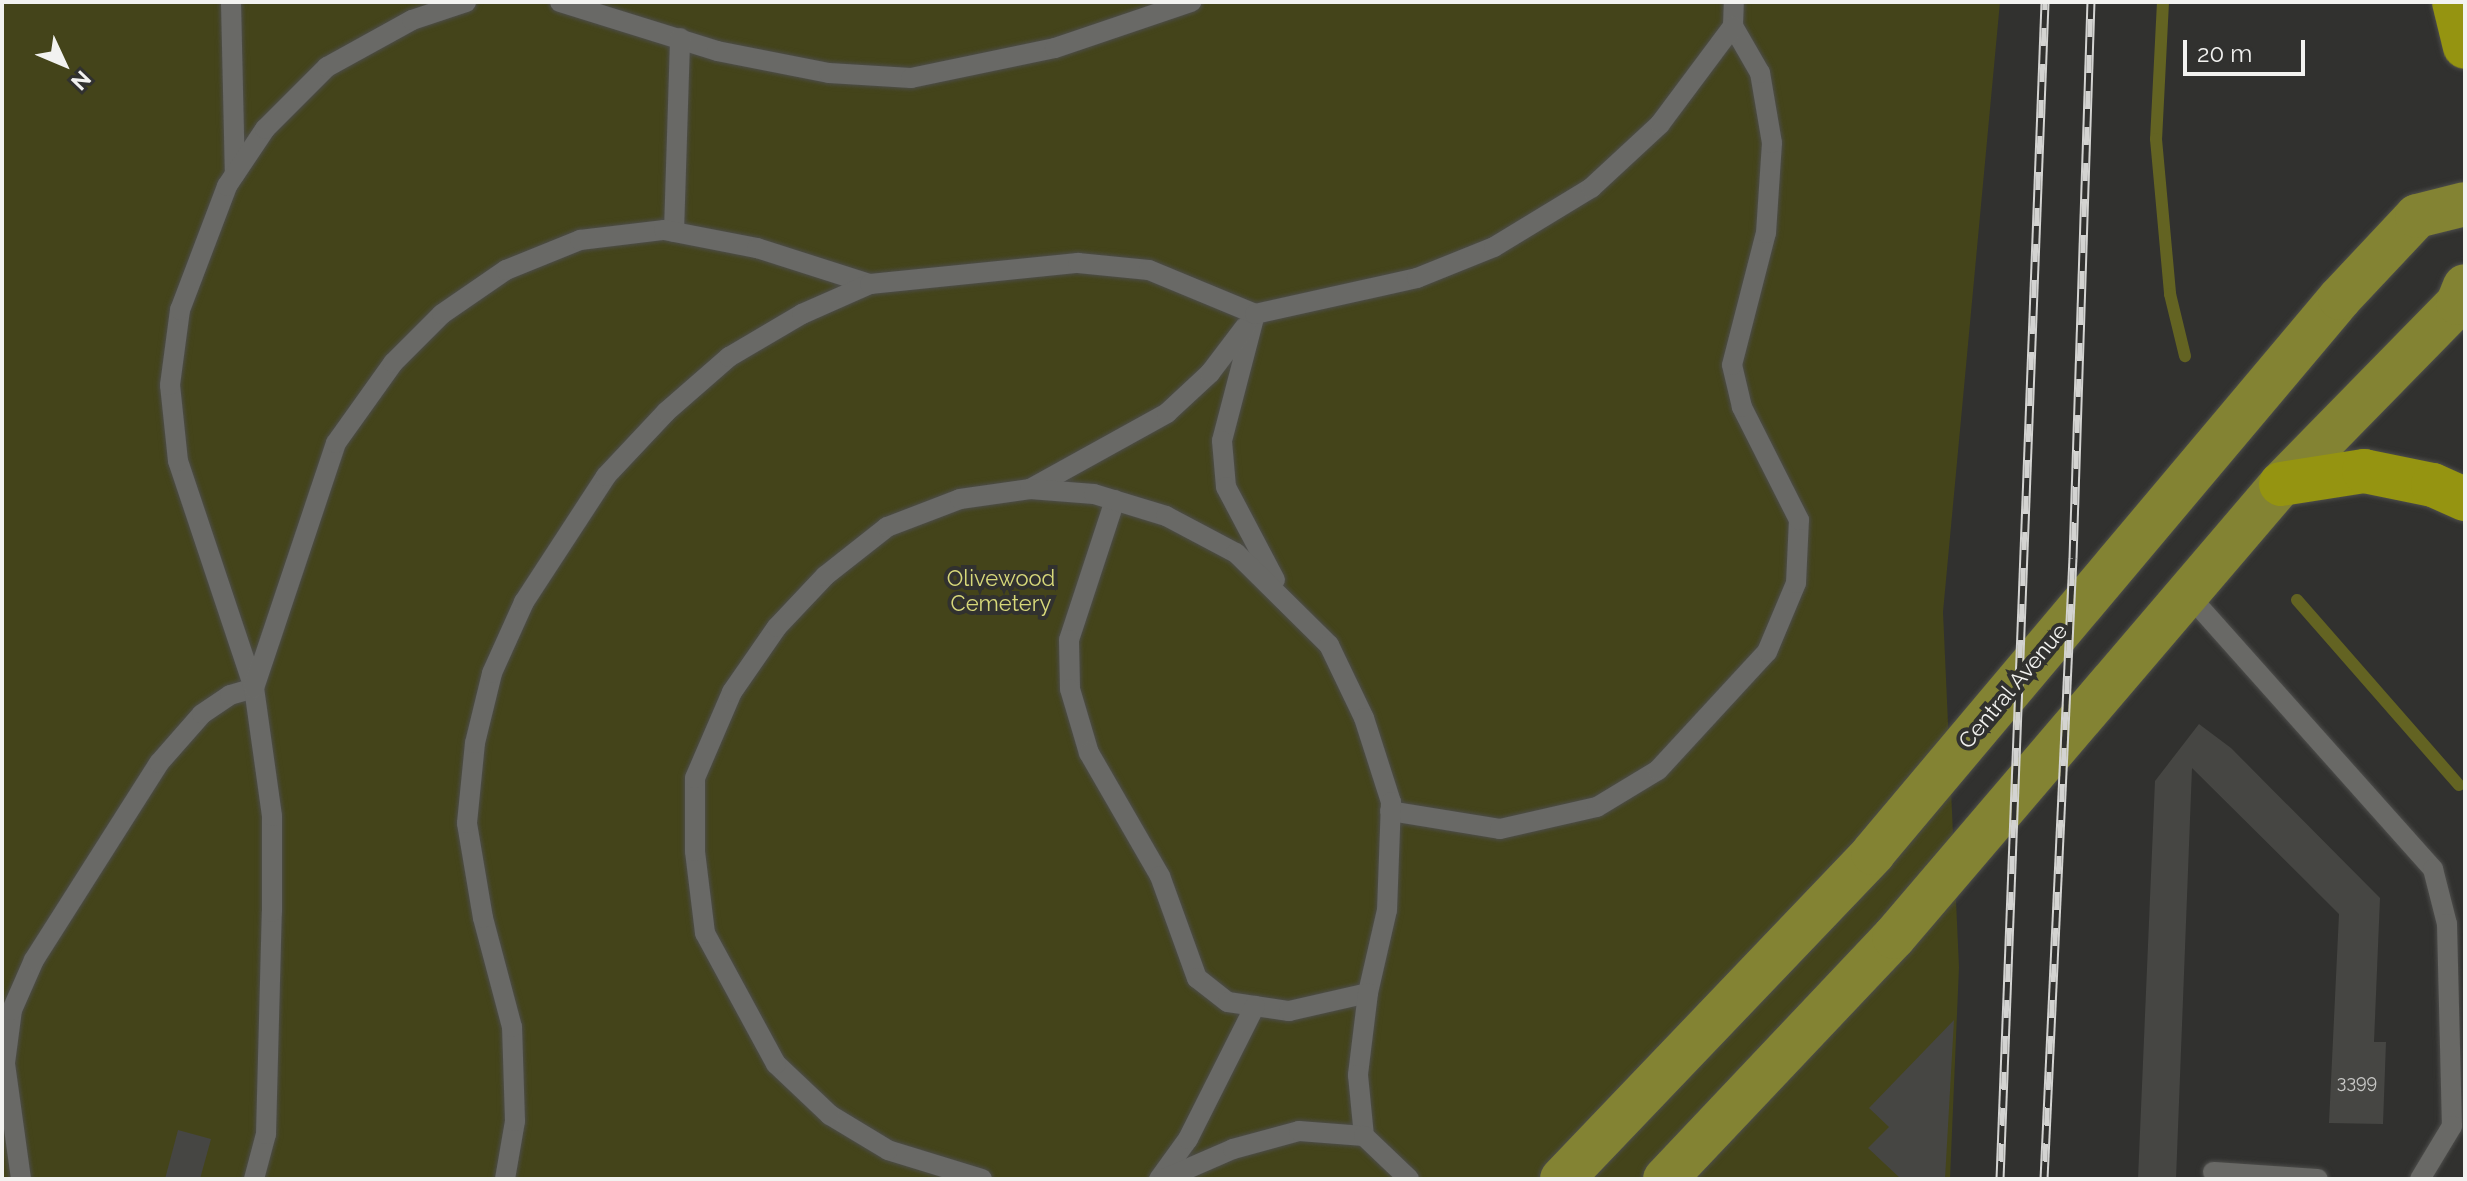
<!DOCTYPE html>
<html>
<head>
<meta charset="utf-8">
<style>
	body { margin:0 }
	#map { position:relative; width:2467px; height:1181px; overflow:hidden; background:#31312f; font-family:Raleway,sans-serif }
	div>[style] { position:absolute }
	.green>* { inset:0; background:#44441a }
	.stream>* { height:12px; margin:-6px; padding:0 6px; transform-origin:6px; border-radius:6px; background:#636322 }
	.building>* { inset:0; background:#464643 }
	.roads { filter:drop-shadow(0 0 2px #4d4d4b) drop-shadow(0 0 2px #4d4d4b) }
	.service>* { height:20px; margin:-10px; padding:0 10px; transform-origin:10px; border-radius:10px; background:#696966 }
	.primary>* { height:44px; margin:-22px; padding:0 22px; transform-origin:22px; border-radius:22px; background:#838333 }
	.motorway>* { height:44px; margin:-22px; padding:0 22px; transform-origin:22px; border-radius:22px; background:#959411 }
	.rail>* { height:9px; margin-top:-4.5px; transform-origin:0; background:repeating-linear-gradient(90deg,#31312f 0 18px,#d3d3d1 0 36px); box-sizing:border-box; border-block:2px solid #d3d3d1 }
	span { translate:-50% -50%; white-space:nowrap; text-align:center; line-height:1.15; -webkit-text-stroke:8px #31312f; paint-order:stroke }
	.number-label { font-size:18px; color:#c7c7c5 }
	.number-label span { -webkit-text-stroke-width:0 }
	.park-label { font-size:22px; color:#d7d87a }
	.street-label { font-size:22px; color:#f2f2f0 }
	.frame { position:absolute; inset:0; border:4px solid #f2f2f0; pointer-events:none }
	.north { position:absolute; left:24px; top:24px; width:80px; height:80px; -webkit-text-stroke:6px #31312f; paint-order:stroke; rotate:134deg; font-size:22px; font-weight:700; line-height:32px; text-align:center; color:#f2f2f0 }
	.north::after { content:''; display:block; margin:auto; width:28px; height:36px; background:#f2f2f0; clip-path:polygon(50% 0,100% 100%,50% 72%,0 100%) }
	.scale { position:absolute; left:2183px; top:40px; width:122px; height:36px; box-sizing:border-box; border:4px solid #f2f2f0; border-top:0; padding-left:10px; font-size:24px; line-height:28px; white-space:nowrap; color:#f2f2f0; -webkit-text-stroke:6px #31312f; paint-order:stroke }
</style>
</head>
<body>
<div id="map">
	<div class="green">
		<i style="clip-path:polygon(2px 2px,2000px 2px,1943px 612px,1959px 967px,1950px 1179px,2px 1179px)"></i>
	</div>
	<div class="stream">
		<i style="left:2163px;top:2px;width:137px;rotate:92.9deg"></i>
		<i style="left:2156px;top:139px;width:156px;rotate:84.8deg"></i>
		<i style="left:2170px;top:294px;width:64px;rotate:76.4deg"></i>
		<i style="left:2297px;top:600px;width:246px;rotate:48.8deg"></i>
	</div>
	<div class="building">
		<i style="clip-path:polygon(2199px 724px,2231px 748px,2380px 898px,2374px 1042px,2386px 1042px,2383px 1124px,2329px 1123px,2339px 914px,2192px 768px,2176px 1179px,2138px 1179px,2155px 781px)"></i>
		<i style="clip-path:polygon(1954px 1020px,1945px 1179px,1901px 1179px,1868px 1148px,1889px 1127px,1869px 1108px)"></i>
		<i style="clip-path:polygon(178px 1130px,211px 1139px,200px 1179px,165px 1179px)"></i>
	</div>
	<div class="roads">
		<div class="service">
			<i style="left:231px;top:2px;width:172px;rotate:88.7deg"></i>
			<i style="left:560px;top:2px;width:164px;rotate:17.3deg"></i>
			<i style="left:717px;top:51px;width:114px;rotate:11.1deg"></i>
			<i style="left:829px;top:73px;width:82px;rotate:3.5deg"></i>
			<i style="left:911px;top:78px;width:147px;rotate:-11.8deg"></i>
			<i style="left:1055px;top:48px;width:144px;rotate:-18.7deg"></i>
			<i style="left:674px;top:232px;width:194px;rotate:-88.2deg"></i>
			<i style="left:1255px;top:314px;width:131px;rotate:104.6deg"></i>
			<i style="left:1222px;top:441px;width:46px;rotate:85deg"></i>
			<i style="left:1226px;top:487px;width:105px;rotate:62.2deg"></i>
			<i style="left:1030px;top:489px;width:157px;rotate:-29deg"></i>
			<i style="left:1167px;top:413px;width:59px;rotate:-42.9deg"></i>
			<i style="left:1210px;top:373px;width:58px;rotate:-52.7deg"></i>
			<i style="left:1115px;top:500px;width:147px;rotate:108.2deg"></i>
			<i style="left:1069px;top:640px;width:49px;rotate:88.8deg"></i>
			<i style="left:1070px;top:689px;width:67px;rotate:73.5deg"></i>
			<i style="left:1089px;top:753px;width:142px;rotate:60deg"></i>
			<i style="left:1160px;top:876px;width:109px;rotate:70.1deg"></i>
			<i style="left:1197px;top:978px;width:39px;rotate:38deg"></i>
			<i style="left:1228px;top:1002px;width:62px;rotate:8.4deg"></i>
			<i style="left:1289px;top:1011px;width:81px;rotate:-12.8deg"></i>
			<i style="left:2187px;top:593px;width:370px;rotate:48.3deg"></i>
			<i style="left:2433px;top:869px;width:57px;rotate:75.7deg"></i>
			<i style="left:2447px;top:924px;width:202px;rotate:88.6deg"></i>
			<i style="left:2452px;top:1126px;width:62px;rotate:121.1deg"></i>
			<i style="left:1390px;top:811px;width:111px;rotate:9.3deg"></i>
			<i style="left:1500px;top:829px;width:99px;rotate:-12.8deg"></i>
			<i style="left:1597px;top:807px;width:71px;rotate:-31.2deg"></i>
			<i style="left:1658px;top:770px;width:161px;rotate:-47.3deg"></i>
			<i style="left:1767px;top:652px;width:75px;rotate:-67.2deg"></i>
			<i style="left:1796px;top:583px;width:63px;rotate:-87.3deg"></i>
			<i style="left:1799px;top:520px;width:127px;rotate:-116.8deg"></i>
			<i style="left:1742px;top:407px;width:43px;rotate:-103.4deg"></i>
			<i style="left:1732px;top:365px;width:136px;rotate:-75.6deg"></i>
			<i style="left:1766px;top:233px;width:90px;rotate:-86.2deg"></i>
			<i style="left:1772px;top:143px;width:71px;rotate:-99.7deg"></i>
			<i style="left:1760px;top:73px;width:54px;rotate:-119.9deg"></i>
			<i style="left:1733px;top:26px;width:24px;rotate:-88deg"></i>
			<i style="left:2213px;top:1172px;width:105px;rotate:3.8deg"></i>
			<i style="left:21px;top:1179px;width:117px;rotate:-97.9deg"></i>
			<i style="left:5px;top:1063px;width:53px;rotate:-82.5deg"></i>
			<i style="left:12px;top:1010px;width:55px;rotate:-66.3deg"></i>
			<i style="left:34px;top:960px;width:233px;rotate:-57.6deg"></i>
			<i style="left:159px;top:763px;width:65px;rotate:-48.7deg"></i>
			<i style="left:202px;top:714px;width:34px;rotate:-34deg"></i>
			<i style="left:230px;top:695px;width:25px;rotate:-16deg"></i>
			<i style="left:254px;top:688px;width:239px;rotate:-108.5deg"></i>
			<i style="left:178px;top:461px;width:76px;rotate:-96deg"></i>
			<i style="left:170px;top:385px;width:76px;rotate:-82.4deg"></i>
			<i style="left:180px;top:310px;width:133px;rotate:-69.2deg"></i>
			<i style="left:227px;top:186px;width:69px;rotate:-56.3deg"></i>
			<i style="left:265px;top:129px;width:88px;rotate:-45deg"></i>
			<i style="left:327px;top:67px;width:97px;rotate:-28.9deg"></i>
			<i style="left:412px;top:20px;width:57px;rotate:-18.4deg"></i>
			<i style="left:254px;top:1179px;width:47px;rotate:-75.1deg"></i>
			<i style="left:266px;top:1134px;width:222px;rotate:-88.5deg"></i>
			<i style="left:272px;top:912px;width:96px;rotate:-90deg"></i>
			<i style="left:272px;top:816px;width:129px;rotate:-98deg"></i>
			<i style="left:254px;top:688px;width:258px;rotate:-71.5deg"></i>
			<i style="left:336px;top:443px;width:98px;rotate:-54.5deg"></i>
			<i style="left:393px;top:363px;width:69px;rotate:-45deg"></i>
			<i style="left:442px;top:314px;width:78px;rotate:-34.5deg"></i>
			<i style="left:506px;top:270px;width:80px;rotate:-22.1deg"></i>
			<i style="left:580px;top:240px;width:85px;rotate:-6.8deg"></i>
			<i style="left:664px;top:230px;width:95px;rotate:11deg"></i>
			<i style="left:757px;top:248px;width:119px;rotate:17.7deg"></i>
			<i style="left:505px;top:1179px;width:59px;rotate:-80.2deg"></i>
			<i style="left:515px;top:1121px;width:94px;rotate:-91.8deg"></i>
			<i style="left:512px;top:1027px;width:113px;rotate:-104.9deg"></i>
			<i style="left:483px;top:918px;width:96px;rotate:-99.6deg"></i>
			<i style="left:467px;top:823px;width:80px;rotate:-84.3deg"></i>
			<i style="left:475px;top:743px;width:72px;rotate:-76.3deg"></i>
			<i style="left:492px;top:673px;width:78px;rotate:-65.7deg"></i>
			<i style="left:524px;top:602px;width:150px;rotate:-56.9deg"></i>
			<i style="left:606px;top:476px;width:88px;rotate:-46.8deg"></i>
			<i style="left:666px;top:412px;width:84px;rotate:-41.1deg"></i>
			<i style="left:729px;top:357px;width:85px;rotate:-30.5deg"></i>
			<i style="left:802px;top:314px;width:74px;rotate:-23.8deg"></i>
			<i style="left:870px;top:284px;width:209px;rotate:-5.8deg"></i>
			<i style="left:1078px;top:263px;width:71px;rotate:5.6deg"></i>
			<i style="left:1149px;top:270px;width:115px;rotate:22.5deg"></i>
			<i style="left:1255px;top:314px;width:166px;rotate:-12.5deg"></i>
			<i style="left:1417px;top:278px;width:83px;rotate:-21.9deg"></i>
			<i style="left:1494px;top:247px;width:114px;rotate:-31.3deg"></i>
			<i style="left:1591px;top:188px;width:94px;rotate:-42.8deg"></i>
			<i style="left:1660px;top:124px;width:122px;rotate:-53.3deg"></i>
			<i style="left:982px;top:1179px;width:98px;rotate:-162.9deg"></i>
			<i style="left:888px;top:1150px;width:68px;rotate:-148.9deg"></i>
			<i style="left:830px;top:1115px;width:74px;rotate:-136.6deg"></i>
			<i style="left:776px;top:1064px;width:149px;rotate:-118.5deg"></i>
			<i style="left:705px;top:933px;width:83px;rotate:-97deg"></i>
			<i style="left:695px;top:851px;width:73px;rotate:-90deg"></i>
			<i style="left:695px;top:778px;width:94px;rotate:-66.7deg"></i>
			<i style="left:732px;top:692px;width:79px;rotate:-55.3deg"></i>
			<i style="left:777px;top:627px;width:70px;rotate:-46.7deg"></i>
			<i style="left:825px;top:576px;width:79px;rotate:-38.3deg"></i>
			<i style="left:887px;top:527px;width:78px;rotate:-21deg"></i>
			<i style="left:960px;top:499px;width:71px;rotate:-8.1deg"></i>
			<i style="left:1030px;top:489px;width:64px;rotate:4.5deg"></i>
			<i style="left:1094px;top:494px;width:75px;rotate:17deg"></i>
			<i style="left:1166px;top:516px;width:79px;rotate:27.9deg"></i>
			<i style="left:1236px;top:553px;width:131px;rotate:44.7deg"></i>
			<i style="left:1329px;top:645px;width:81px;rotate:64.4deg"></i>
			<i style="left:1364px;top:718px;width:88px;rotate:72.2deg"></i>
			<i style="left:1391px;top:802px;width:108px;rotate:92.1deg"></i>
			<i style="left:1387px;top:910px;width:85px;rotate:102.9deg"></i>
			<i style="left:1368px;top:993px;width:83px;rotate:97deg"></i>
			<i style="left:1358px;top:1075px;width:61px;rotate:84.4deg"></i>
			<i style="left:1159px;top:1179px;width:49px;rotate:-54.1deg"></i>
			<i style="left:1188px;top:1139px;width:149px;rotate:-63.3deg"></i>
			<i style="left:1164px;top:1179px;width:75px;rotate:-23.5deg"></i>
			<i style="left:1233px;top:1149px;width:68px;rotate:-15.3deg"></i>
			<i style="left:1299px;top:1131px;width:65px;rotate:4.4deg"></i>
			<i style="left:1364px;top:1136px;width:62px;rotate:43.7deg"></i>
		</div>
		<div class="primary">
			<i style="left:1562px;top:1179px;width:451px;rotate:-46.3deg"></i>
			<i style="left:1873px;top:853px;width:725px;rotate:-49.92deg"></i>
			<i style="left:2340px;top:298px;width:112px;rotate:-46.8deg"></i>
			<i style="left:2417px;top:216px;width:49px;rotate:-14deg"></i>
			<i style="left:1665px;top:1179px;width:333px;rotate:-46.6deg"></i>
			<i style="left:1894px;top:937px;width:596px;rotate:-49.49deg"></i>
			<i style="left:2281px;top:484px;width:253px;rotate:-45.6deg"></i>
			<i style="left:2458px;top:303px;width:18px;rotate:-68deg"></i>
		</div>
		<div class="motorway">
			<i style="left:2454px;top:2px;width:46px;rotate:76.3deg"></i>
			<i style="left:2281px;top:484px;width:84px;rotate:-8.9deg"></i>
			<i style="left:2364px;top:471px;width:70px;rotate:11.5deg"></i>
			<i style="left:2433px;top:485px;width:35px;rotate:24deg"></i>
		</div>
	</div>
	<div class="rail">
		<i style="left:2000px;top:1179px;width:1178px;rotate:-87.81deg"></i>
		<i style="left:2044px;top:1179px;width:622px;rotate:-87.33deg"></i>
		<i style="left:2073px;top:558px;width:556px;rotate:-88.15deg"></i>
	</div>
	<div class="number-label">
		<span style="left:2357px;top:1082px">3399</span>
	</div>
	<div class="park-label">
		<span style="left:1001px;top:591px">Olivewood<br>Cemetery</span>
	</div>
	<div class="street-label">
		<span style="left:2013px;top:686px;rotate:-50deg">Central Avenue</span>
	</div>
	<div class="frame"></div>
	<div class="north">N</div>
	<div class="scale">20 m</div>
</div>
</body>
</html>
